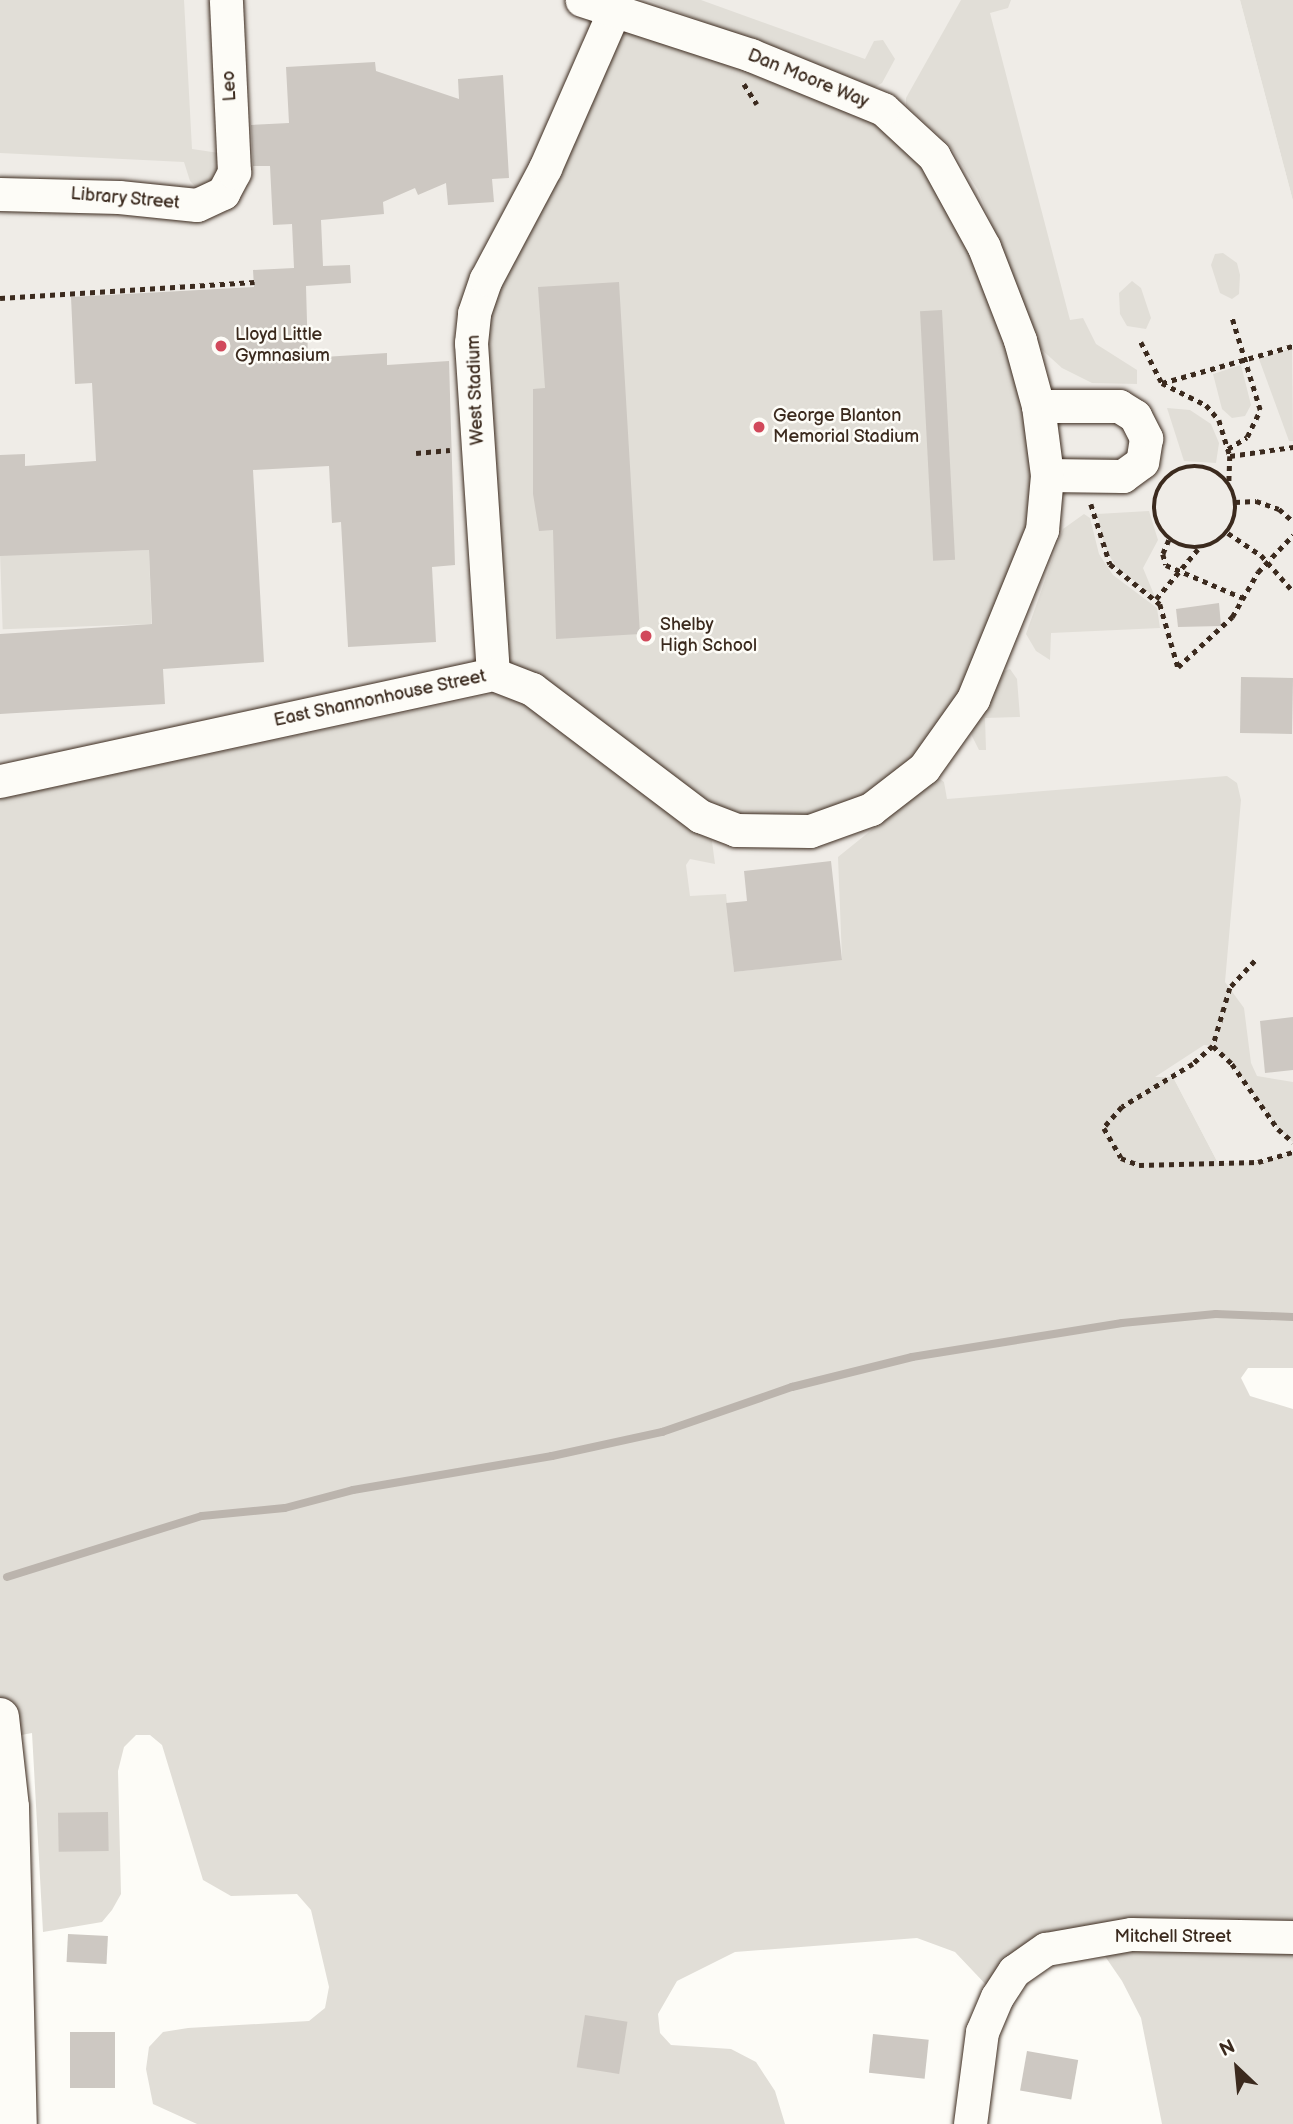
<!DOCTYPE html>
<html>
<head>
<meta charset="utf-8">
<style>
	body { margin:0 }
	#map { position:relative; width:1293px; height:2124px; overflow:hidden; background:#fdfcf7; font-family:"Balsamiq Sans",sans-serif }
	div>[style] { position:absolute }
	.built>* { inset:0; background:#efece7 }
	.green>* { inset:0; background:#e1ded7; transform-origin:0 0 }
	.stream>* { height:8px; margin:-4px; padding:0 4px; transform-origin:4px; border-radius:4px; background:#bbb4ad }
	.building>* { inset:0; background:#cdc8c2; transform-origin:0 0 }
	.path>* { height:4.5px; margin-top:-2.25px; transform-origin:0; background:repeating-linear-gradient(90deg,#3b2a1e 0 5px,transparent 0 10px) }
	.path>.ring { margin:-2.25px; padding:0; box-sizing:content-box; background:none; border:4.5px solid #3b2a1e; border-radius:50% }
	.roads { filter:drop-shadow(0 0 2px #3b2a1e) drop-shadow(0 0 2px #3b2a1e) }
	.minor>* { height:33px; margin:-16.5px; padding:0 16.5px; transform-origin:16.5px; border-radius:16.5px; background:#fdfcf7 }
	.major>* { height:38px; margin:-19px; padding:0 19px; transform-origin:19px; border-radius:19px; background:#fdfcf7 }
	.dots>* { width:19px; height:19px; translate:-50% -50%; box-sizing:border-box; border:4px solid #fdfcf7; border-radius:50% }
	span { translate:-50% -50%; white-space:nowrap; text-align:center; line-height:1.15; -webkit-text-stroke:5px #fdfcf7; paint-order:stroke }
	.street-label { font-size:18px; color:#3b2a1e }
	.poi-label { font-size:18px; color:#3b2a1e }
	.left { translate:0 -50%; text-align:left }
	.north { position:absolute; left:1202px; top:2033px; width:70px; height:70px; -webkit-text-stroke:5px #fdfcf7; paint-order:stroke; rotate:334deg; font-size:19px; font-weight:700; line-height:28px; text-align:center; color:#3b2a1e }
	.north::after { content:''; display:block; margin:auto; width:24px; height:32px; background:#3b2a1e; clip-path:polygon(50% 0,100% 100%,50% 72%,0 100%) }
</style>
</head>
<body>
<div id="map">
	<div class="built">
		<i style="clip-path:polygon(0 0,1240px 0,1293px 201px,1293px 1152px,1258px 1162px,1218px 1163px,1173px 1077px,0 1473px)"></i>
	</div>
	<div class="green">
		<i style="clip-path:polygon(0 0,184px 0,192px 149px,219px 153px,220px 178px,199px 190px,190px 181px,184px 162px,0 153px)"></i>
		<i style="clip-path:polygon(648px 0,701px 0,865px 59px,874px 41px,883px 40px,895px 59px,882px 83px,873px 88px)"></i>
		<i style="clip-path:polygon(961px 0,1011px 0,1008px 8px,990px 13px,1070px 320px,1083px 318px,1096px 344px,1137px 370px,1137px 384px,1092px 383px,1062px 368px,1041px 349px,978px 190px,950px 146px,906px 105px,906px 98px)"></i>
		<i style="clip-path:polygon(1240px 0,1293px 0,1293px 201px)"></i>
		<i style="clip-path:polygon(614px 11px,883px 109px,962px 201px,1047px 475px,973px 699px,871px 809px,736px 830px,493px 674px,471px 343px)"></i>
		<i style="clip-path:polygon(1223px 253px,1237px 263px,1240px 275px,1239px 294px,1232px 299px,1220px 293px,1211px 265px,1215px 254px)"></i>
		<i style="clip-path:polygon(1132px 281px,1141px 288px,1151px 318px,1146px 329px,1127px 326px,1120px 314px,1119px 293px)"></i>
		<i style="clip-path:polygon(1292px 348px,1293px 441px,1289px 441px,1259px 359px)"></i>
		<i style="clip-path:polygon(1241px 365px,1251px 405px,1245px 416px,1232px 418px,1222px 409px,1213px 374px)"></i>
		<i style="clip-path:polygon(1167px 408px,1190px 410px,1211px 424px,1219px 443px,1216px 463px,1184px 461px)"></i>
		<i style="clip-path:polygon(1149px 511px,1158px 540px,1143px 568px,1155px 597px,1116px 567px,1104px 546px,1097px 514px)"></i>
		<i style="clip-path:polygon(1084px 514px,1090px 518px,1099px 554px,1113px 575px,1157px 608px,1160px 628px,1051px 633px,1050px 660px,1036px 651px,1026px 634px,1063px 529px)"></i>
		<i style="left:149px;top:550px;width:74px;height:149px;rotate:88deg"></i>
		<i style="clip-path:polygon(1010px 669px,1017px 679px,1020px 717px,985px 718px,986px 750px,979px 750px,971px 734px,1002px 672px)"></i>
		<i style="clip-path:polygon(498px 693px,534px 706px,650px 798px,711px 834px,715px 864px,690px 859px,686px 865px,690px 896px,726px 894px,734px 972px,842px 959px,838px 857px,937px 777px,944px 782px,947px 799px,1227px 776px,1237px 783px,1241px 800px,1225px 982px,1244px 1008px,1251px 1063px,1257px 1076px,1293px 1082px,1293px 1142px,1278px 1129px,1232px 1064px,1213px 1046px,1204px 1045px,1155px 1077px,1173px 1077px,1218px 1163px,1258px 1162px,1293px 1152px,1293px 1368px,1248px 1368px,1241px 1378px,1250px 1396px,1293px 1409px,1293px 2124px,1162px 2124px,1141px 2018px,1122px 1981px,1089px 1933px,991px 1990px,955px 1952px,917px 1938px,735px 1952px,677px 1981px,658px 2014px,660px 2033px,671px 2045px,731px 2049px,756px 2062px,775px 2091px,785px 2124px,197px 2124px,153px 2104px,146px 2069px,149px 2047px,163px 2032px,188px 2028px,309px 2021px,325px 2008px,329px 1987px,311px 1910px,297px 1894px,231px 1896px,203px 1880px,162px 1745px,150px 1735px,136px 1735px,124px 1747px,118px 1771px,121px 1894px,112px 1910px,102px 1922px,43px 1932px,32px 1733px,0 1739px,0 799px)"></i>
	</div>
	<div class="stream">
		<i style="left:7px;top:1577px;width:204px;rotate:-17.4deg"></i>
		<i style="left:202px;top:1516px;width:83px;rotate:-5.5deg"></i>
		<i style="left:285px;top:1508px;width:70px;rotate:-14.8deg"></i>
		<i style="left:353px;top:1490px;width:202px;rotate:-9.7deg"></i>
		<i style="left:552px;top:1456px;width:113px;rotate:-12.3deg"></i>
		<i style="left:662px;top:1432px;width:138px;rotate:-19.1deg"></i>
		<i style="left:792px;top:1387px;width:124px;rotate:-14deg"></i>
		<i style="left:912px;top:1357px;width:213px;rotate:-9.2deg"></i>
		<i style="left:1122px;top:1323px;width:94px;rotate:-5.5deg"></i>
		<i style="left:1216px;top:1314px;width:77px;rotate:2.2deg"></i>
	</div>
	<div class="building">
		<i style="clip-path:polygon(375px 62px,376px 71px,459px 99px,458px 79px,503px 75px,509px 178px,492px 179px,494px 202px,448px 205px,446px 183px,418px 195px,415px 188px,383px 202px,384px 214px,321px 220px,323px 266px,350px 265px,351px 283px,306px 286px,308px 358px,387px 353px,387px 365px,449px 361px,455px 565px,432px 567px,436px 642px,348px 647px,341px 522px,332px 523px,329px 466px,253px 470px,264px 662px,163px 669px,165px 704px,0 714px,0 634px,152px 624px,149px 550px,0 556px,0 455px,25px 454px,25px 466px,96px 461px,92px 383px,75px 384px,71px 297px,254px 287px,253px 270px,294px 268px,292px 224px,273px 225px,270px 166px,253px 166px,251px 125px,289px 123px,286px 67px)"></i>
		<i style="clip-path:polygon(619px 282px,640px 634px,556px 639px,553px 530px,539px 531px,533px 494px,533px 389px,545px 388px,538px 287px)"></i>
		<i style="left:942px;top:310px;width:250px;height:22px;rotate:87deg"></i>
		<i style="clip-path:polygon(1219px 603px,1221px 626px,1178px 627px,1176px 609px)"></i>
		<i style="left:1241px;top:677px;width:52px;height:56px;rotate:1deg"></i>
		<i style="clip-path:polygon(831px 861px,842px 960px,734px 972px,726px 903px,747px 901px,744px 871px)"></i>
		<i style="clip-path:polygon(1293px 1017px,1293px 1070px,1265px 1073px,1260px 1021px)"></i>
		<i style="left:108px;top:1812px;width:39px;height:50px;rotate:89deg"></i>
		<i style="left:68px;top:1934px;width:40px;height:28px;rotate:3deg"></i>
		<i style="left:585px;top:2015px;width:43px;height:53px;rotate:9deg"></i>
		<i style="left:70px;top:2032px;width:45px;height:56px"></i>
		<i style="left:873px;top:2034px;width:56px;height:39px;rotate:6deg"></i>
		<i style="left:1027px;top:2051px;width:52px;height:40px;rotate:10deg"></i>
	</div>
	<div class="path">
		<i style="left:744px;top:84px;width:24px;rotate:57deg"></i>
		<i style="left:0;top:298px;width:255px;rotate:-3.6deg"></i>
		<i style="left:1141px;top:342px;width:46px;rotate:62.9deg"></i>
		<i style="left:1162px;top:383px;width:49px;rotate:26.6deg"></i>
		<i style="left:1206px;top:405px;width:20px;rotate:49deg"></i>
		<i style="left:1219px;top:420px;width:38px;rotate:73deg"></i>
		<i style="left:1230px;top:456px;width:27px;rotate:92deg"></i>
		<i style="left:1162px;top:383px;width:136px;rotate:-15.8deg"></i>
		<i style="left:1228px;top:449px;width:22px;rotate:-32deg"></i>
		<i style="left:1247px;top:437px;width:30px;rotate:-64deg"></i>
		<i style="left:1260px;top:410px;width:99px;rotate:-107deg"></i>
		<i style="left:416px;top:453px;width:34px;rotate:-5deg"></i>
		<i style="left:1230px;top:456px;width:64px;rotate:-8.1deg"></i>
		<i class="ring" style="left:1154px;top:466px;width:77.5px;height:77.5px"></i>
		<i style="left:1235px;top:502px;width:21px;rotate:-3deg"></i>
		<i style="left:1256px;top:501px;width:24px;rotate:19deg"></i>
		<i style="left:1279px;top:509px;width:18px;rotate:41deg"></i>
		<i style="left:1091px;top:504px;width:63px;rotate:72.4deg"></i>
		<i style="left:1110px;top:564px;width:64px;rotate:38.7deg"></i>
		<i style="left:1160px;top:604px;width:66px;rotate:74.1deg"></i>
		<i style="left:1178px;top:667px;width:74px;rotate:-42.8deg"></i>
		<i style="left:1232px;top:617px;width:52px;rotate:-60deg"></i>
		<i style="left:1258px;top:572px;width:51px;rotate:-46.6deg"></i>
		<i style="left:1228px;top:533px;width:40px;rotate:34deg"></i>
		<i style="left:1261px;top:555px;width:45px;rotate:48.6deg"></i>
		<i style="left:1169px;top:540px;width:15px;rotate:113deg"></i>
		<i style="left:1163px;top:554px;width:11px;rotate:75deg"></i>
		<i style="left:1166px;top:565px;width:84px;rotate:23.2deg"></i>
		<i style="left:1156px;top:599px;width:65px;rotate:-50deg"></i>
		<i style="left:1255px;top:961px;width:37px;rotate:133deg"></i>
		<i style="left:1230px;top:988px;width:60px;rotate:106.3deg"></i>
		<i style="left:1213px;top:1046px;width:27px;rotate:138deg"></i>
		<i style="left:1193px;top:1064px;width:83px;rotate:148.8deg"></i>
		<i style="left:1122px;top:1107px;width:28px;rotate:131deg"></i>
		<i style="left:1104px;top:1128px;width:34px;rotate:60deg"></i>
		<i style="left:1121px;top:1158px;width:19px;rotate:21deg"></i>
		<i style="left:1139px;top:1165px;width:119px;rotate:-1.4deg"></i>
		<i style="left:1258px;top:1162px;width:36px;rotate:-16deg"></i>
		<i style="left:1213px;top:1046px;width:26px;rotate:43deg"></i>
		<i style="left:1232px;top:1064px;width:80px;rotate:54.7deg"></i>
		<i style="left:1278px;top:1129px;width:20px;rotate:41deg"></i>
	</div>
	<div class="roads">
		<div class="minor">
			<i style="left:0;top:194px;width:119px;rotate:1.4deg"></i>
			<i style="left:119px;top:197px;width:78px;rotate:5.9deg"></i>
			<i style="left:197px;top:205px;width:29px;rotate:-25deg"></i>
			<i style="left:223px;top:193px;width:24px;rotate:-62deg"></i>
			<i style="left:234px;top:172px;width:172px;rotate:-92.7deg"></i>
			<i style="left:1038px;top:406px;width:81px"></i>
			<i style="left:1119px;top:406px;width:19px;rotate:32deg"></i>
			<i style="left:1135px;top:416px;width:25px;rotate:63deg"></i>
			<i style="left:1146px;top:438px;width:24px;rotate:99deg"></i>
			<i style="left:1142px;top:462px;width:24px;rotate:144deg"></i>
			<i style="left:1123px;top:476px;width:76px;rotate:-179.2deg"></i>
			<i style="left:493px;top:674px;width:332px;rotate:-93.8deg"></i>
			<i style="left:471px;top:343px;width:30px;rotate:-84deg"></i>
			<i style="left:474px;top:313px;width:36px;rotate:-71deg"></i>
			<i style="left:486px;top:279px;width:126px;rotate:-62deg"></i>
			<i style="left:545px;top:168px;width:171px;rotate:-66.3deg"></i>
			<i style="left:0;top:781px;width:504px;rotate:-12.25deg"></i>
			<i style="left:493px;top:674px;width:42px;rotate:21deg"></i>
			<i style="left:532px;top:689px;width:211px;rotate:37.1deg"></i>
			<i style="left:700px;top:816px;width:39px;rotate:21deg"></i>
			<i style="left:736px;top:830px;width:74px;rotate:0.8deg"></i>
			<i style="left:810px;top:831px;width:65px;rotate:-19.8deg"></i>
			<i style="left:871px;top:809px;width:67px;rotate:-37.7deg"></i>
			<i style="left:924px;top:768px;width:85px;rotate:-54.6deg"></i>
			<i style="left:973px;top:699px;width:183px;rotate:-67.8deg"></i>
			<i style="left:1042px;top:530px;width:55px;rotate:-84.8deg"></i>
			<i style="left:1047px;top:475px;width:70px;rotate:-97.4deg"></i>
			<i style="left:1038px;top:406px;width:68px;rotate:-105.3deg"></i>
			<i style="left:1020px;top:340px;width:100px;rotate:-111.2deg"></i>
			<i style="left:984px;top:247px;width:104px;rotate:-118.8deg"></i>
			<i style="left:934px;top:156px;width:69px;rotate:-137.3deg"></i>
			<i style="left:883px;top:109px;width:143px;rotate:-157.8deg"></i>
			<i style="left:751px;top:55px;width:178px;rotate:-162deg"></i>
			<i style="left:970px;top:2124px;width:93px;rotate:-82.6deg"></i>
			<i style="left:982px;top:2032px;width:38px;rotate:-67deg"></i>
			<i style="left:997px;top:1997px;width:31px;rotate:-57deg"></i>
			<i style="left:1014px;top:1971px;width:39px;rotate:-35deg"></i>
			<i style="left:1046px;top:1949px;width:86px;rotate:-10deg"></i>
			<i style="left:1131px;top:1934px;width:162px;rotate:1.1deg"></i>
		</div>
		<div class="major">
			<i style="left:0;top:1717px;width:91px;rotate:83.7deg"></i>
			<i style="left:10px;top:1807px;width:317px;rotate:88.6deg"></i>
		</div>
	</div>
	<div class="dots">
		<i style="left:221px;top:346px;background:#d1495b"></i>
		<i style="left:759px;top:427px;background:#d1495b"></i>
		<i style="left:646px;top:636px;background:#d1495b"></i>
	</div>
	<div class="street-label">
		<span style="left:808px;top:79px;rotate:22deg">Dan Moore Way</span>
		<span style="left:230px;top:86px;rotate:-93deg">Leo</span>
		<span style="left:125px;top:199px;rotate:5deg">Library Street</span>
		<span style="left:476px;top:390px;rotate:-92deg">West Stadium</span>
		<span style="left:380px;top:699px;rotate:-12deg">East Shannonhouse Street</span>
		<span style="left:1173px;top:1937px">Mitchell Street</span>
	</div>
	<div class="poi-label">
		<span class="left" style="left:235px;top:346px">Lloyd Little<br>Gymnasium</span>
		<span class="left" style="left:773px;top:427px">George Blanton<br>Memorial Stadium</span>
		<span class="left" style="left:660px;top:636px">Shelby<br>High School</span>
	</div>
	<div class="north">N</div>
</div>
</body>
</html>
